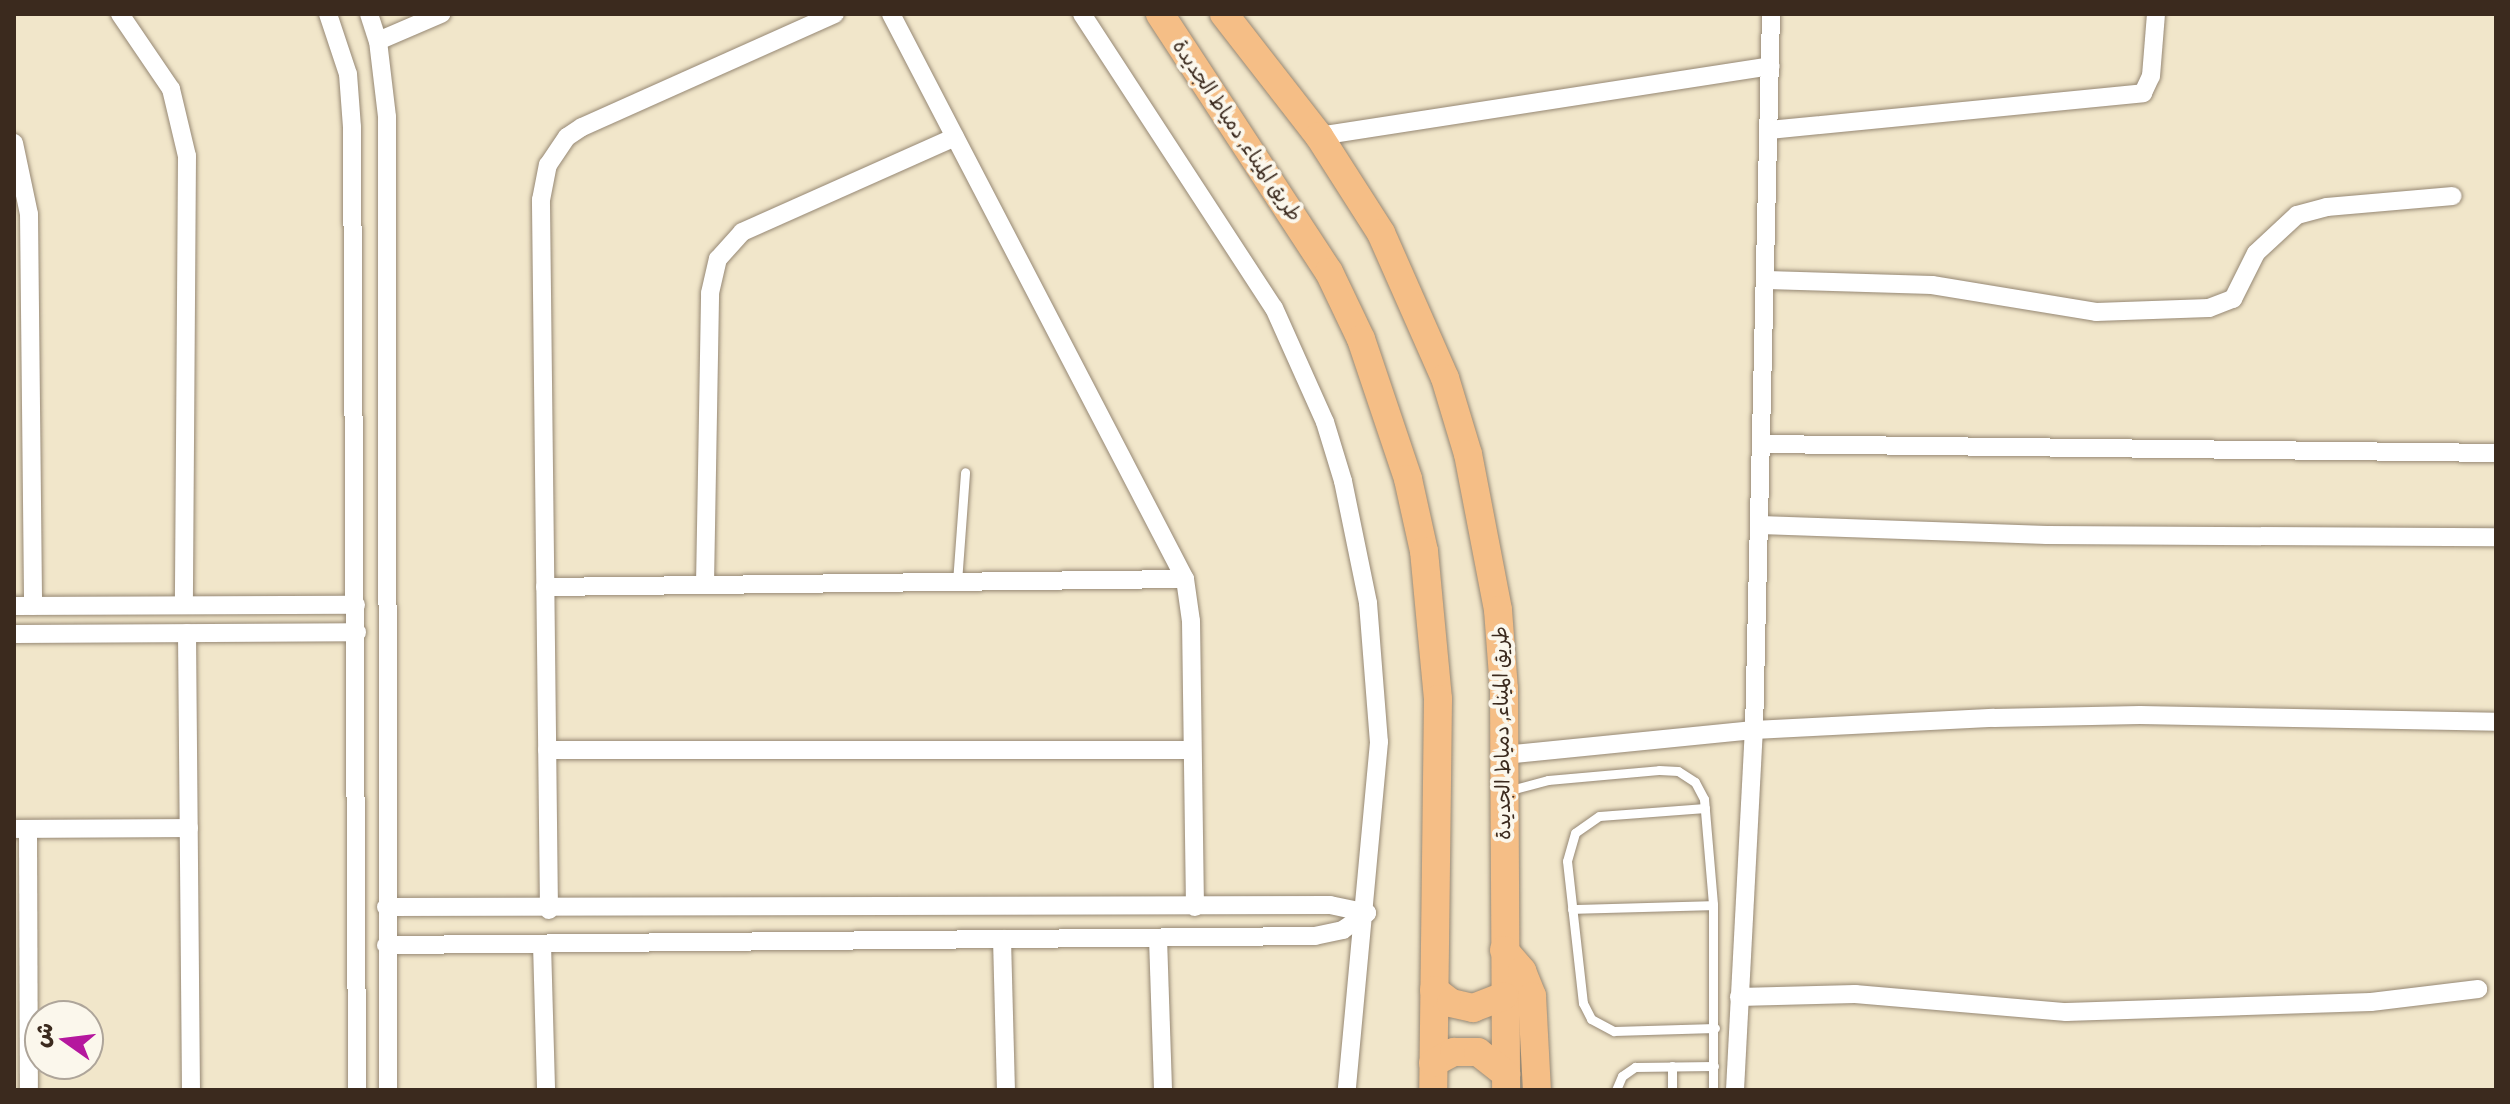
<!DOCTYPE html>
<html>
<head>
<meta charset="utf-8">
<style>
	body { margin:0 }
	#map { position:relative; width:2510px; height:1104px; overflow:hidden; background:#f1e6ca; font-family:Delius,"Playpen Sans Arabic",sans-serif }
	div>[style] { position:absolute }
	.roads { filter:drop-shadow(0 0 2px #968874) drop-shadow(0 0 2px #968874) }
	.lane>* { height:9px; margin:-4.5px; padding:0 4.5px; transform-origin:4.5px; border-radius:4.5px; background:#fff }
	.street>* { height:18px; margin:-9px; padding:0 9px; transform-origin:9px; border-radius:9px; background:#fff }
	.primary>* { height:28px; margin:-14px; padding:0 14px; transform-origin:14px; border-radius:14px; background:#f5be86 }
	span { translate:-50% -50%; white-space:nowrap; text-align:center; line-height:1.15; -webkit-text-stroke:8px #fbf7ec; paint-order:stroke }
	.street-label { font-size:20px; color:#3b2a1e }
	.frame { position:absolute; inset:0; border:16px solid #3b2a1e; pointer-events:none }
	.north { position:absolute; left:24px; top:1000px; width:80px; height:80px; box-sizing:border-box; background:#fbf7ec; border:2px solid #aea59a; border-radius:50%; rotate:284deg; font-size:22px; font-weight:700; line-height:32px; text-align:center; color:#3b2a1e }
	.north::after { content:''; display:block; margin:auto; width:28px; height:36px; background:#b5179e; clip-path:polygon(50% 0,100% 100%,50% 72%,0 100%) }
</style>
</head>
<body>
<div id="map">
	<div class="roads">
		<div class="lane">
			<i style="left:957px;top:582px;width:110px;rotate:-85.8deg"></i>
			<i style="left:1507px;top:791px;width:42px;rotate:-15deg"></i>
			<i style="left:1548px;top:780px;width:111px;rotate:-5.1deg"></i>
			<i style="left:1659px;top:770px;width:19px;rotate:3deg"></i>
			<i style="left:1678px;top:771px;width:20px;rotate:33deg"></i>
			<i style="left:1695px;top:782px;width:19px;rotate:62deg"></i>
			<i style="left:1704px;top:799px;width:106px;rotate:85.1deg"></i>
			<i style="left:1713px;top:905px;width:185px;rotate:90deg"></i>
			<i style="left:1705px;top:808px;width:106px;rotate:175.7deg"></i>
			<i style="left:1599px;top:816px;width:29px;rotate:145deg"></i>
			<i style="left:1575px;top:833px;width:29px;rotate:106deg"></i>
			<i style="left:1567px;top:861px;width:143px;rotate:83.6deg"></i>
			<i style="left:1583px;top:1003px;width:18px;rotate:63deg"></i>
			<i style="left:1591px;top:1019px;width:26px;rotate:28deg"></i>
			<i style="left:1614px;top:1031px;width:101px;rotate:-1.7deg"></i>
			<i style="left:1572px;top:909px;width:141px;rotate:-1.6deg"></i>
			<i style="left:1672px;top:1066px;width:24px;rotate:90deg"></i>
			<i style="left:1616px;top:1090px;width:15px;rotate:-67deg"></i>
			<i style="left:1622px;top:1076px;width:16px;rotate:-35deg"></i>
			<i style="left:1635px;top:1067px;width:79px;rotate:-0.7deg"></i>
		</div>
		<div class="street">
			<i style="left:120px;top:14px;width:91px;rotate:55.8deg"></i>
			<i style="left:171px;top:89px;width:69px;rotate:76.6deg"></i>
			<i style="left:187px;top:156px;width:449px;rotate:90.4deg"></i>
			<i style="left:328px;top:14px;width:63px;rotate:71.6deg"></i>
			<i style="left:348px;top:74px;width:53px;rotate:85.7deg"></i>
			<i style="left:352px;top:127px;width:963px;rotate:89.7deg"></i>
			<i style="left:369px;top:14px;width:28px;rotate:72deg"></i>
			<i style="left:378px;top:41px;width:77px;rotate:83.2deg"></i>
			<i style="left:387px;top:117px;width:973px;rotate:89.94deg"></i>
			<i style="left:891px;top:14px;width:637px;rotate:62.51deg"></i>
			<i style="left:1185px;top:579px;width:42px;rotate:81.9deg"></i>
			<i style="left:1191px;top:621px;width:286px;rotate:89.2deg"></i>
			<i style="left:1082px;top:14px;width:351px;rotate:56.9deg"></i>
			<i style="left:1274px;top:308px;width:125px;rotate:65.9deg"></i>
			<i style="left:1325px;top:422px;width:62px;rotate:73deg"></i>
			<i style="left:1343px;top:481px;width:125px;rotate:78.4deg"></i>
			<i style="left:1368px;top:603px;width:139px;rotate:85.5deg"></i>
			<i style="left:1379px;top:742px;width:349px;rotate:95.3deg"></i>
			<i style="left:378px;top:41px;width:69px;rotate:-23.2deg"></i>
			<i style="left:1769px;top:130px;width:376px;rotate:-5.6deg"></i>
			<i style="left:2143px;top:93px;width:19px;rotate:-65deg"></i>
			<i style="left:2151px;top:76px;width:62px;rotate:-85.4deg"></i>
			<i style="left:1319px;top:136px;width:457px;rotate:-8.8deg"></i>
			<i style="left:14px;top:143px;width:73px;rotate:78.1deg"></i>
			<i style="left:29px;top:214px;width:392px;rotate:89.4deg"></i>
			<i style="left:1767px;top:280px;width:165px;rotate:1.7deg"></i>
			<i style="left:1932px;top:285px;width:166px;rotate:9.3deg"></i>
			<i style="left:2096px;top:312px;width:113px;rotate:-2deg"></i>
			<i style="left:2209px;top:308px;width:26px;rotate:-21deg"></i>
			<i style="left:2233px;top:299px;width:51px;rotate:-63.4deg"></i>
			<i style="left:2256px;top:253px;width:56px;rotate:-42.8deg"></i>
			<i style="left:2297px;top:215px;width:31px;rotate:-15deg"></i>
			<i style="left:2327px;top:207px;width:126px;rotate:-5deg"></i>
			<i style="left:1763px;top:444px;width:733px;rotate:0.7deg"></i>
			<i style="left:1760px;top:525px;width:287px;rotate:2deg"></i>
			<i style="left:2047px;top:535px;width:449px;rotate:0.3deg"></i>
			<i style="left:705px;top:585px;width:292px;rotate:-89deg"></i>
			<i style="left:710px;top:293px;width:35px;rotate:-77deg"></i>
			<i style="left:718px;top:259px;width:36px;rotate:-48deg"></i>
			<i style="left:742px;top:232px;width:233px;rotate:-24deg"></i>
			<i style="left:545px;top:587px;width:640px;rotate:-0.72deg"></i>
			<i style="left:14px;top:606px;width:342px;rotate:-0.2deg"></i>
			<i style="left:187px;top:633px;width:457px;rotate:89.5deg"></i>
			<i style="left:14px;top:634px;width:343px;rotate:-0.3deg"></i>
			<i style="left:547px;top:750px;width:645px"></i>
			<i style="left:1504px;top:755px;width:251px;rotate:-5.7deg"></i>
			<i style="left:1754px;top:730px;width:240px;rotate:-2.9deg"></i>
			<i style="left:1994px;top:718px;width:146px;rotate:-1.2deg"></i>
			<i style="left:2140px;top:715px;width:356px;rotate:1.1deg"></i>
			<i style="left:14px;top:829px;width:175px;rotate:-0.3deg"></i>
			<i style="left:28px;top:829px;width:261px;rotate:89.8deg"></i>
			<i style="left:386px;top:907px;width:944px;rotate:-0.12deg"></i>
			<i style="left:1330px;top:905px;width:38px;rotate:12deg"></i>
			<i style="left:1367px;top:913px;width:29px;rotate:145deg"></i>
			<i style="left:1343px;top:930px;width:29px;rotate:168deg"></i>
			<i style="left:1315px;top:936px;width:929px;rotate:179.44deg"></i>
			<i style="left:549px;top:910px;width:710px;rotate:-90.65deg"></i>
			<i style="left:541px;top:200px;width:36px;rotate:-79deg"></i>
			<i style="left:548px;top:165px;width:34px;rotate:-56deg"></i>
			<i style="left:567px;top:137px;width:18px;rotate:-34deg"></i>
			<i style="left:582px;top:127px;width:277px;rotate:-24.1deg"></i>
			<i style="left:1158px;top:938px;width:152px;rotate:88.1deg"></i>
			<i style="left:1002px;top:939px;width:151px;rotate:88.5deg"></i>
			<i style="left:542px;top:944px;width:146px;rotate:88.4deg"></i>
			<i style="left:1739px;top:997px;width:116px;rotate:-1.5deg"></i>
			<i style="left:1855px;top:994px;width:212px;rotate:4.9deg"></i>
			<i style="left:2066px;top:1012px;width:305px;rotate:-1.9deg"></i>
			<i style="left:2371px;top:1002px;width:108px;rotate:-6.9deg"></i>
			<i style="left:1735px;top:1090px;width:361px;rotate:-87deg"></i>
			<i style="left:1754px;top:730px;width:716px;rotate:-88.64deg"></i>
		</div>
		<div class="primary">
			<i style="left:1160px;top:14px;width:308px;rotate:56.8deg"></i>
			<i style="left:1329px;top:272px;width:74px;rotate:64.5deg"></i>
			<i style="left:1361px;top:339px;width:148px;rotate:71.4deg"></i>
			<i style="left:1408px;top:479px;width:74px;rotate:77.5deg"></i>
			<i style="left:1424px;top:551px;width:149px;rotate:84.6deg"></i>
			<i style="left:1438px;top:699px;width:391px;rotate:90.7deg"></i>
			<i style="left:1224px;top:14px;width:155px;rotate:52.1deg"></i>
			<i style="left:1319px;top:136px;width:115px;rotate:57.4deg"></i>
			<i style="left:1381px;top:233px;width:158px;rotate:66.2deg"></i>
			<i style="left:1445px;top:378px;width:79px;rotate:73.2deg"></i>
			<i style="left:1468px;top:454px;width:159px;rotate:79.1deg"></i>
			<i style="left:1498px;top:610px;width:79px;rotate:85.7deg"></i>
			<i style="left:1504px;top:689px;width:401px;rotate:89.7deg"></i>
			<i style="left:1504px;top:950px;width:28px;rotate:49deg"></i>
			<i style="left:1522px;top:971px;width:27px;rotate:68deg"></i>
			<i style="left:1532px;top:996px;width:94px;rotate:87deg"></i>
			<i style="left:1434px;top:990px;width:21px;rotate:37deg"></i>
			<i style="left:1451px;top:1003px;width:23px;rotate:13deg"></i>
			<i style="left:1473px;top:1008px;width:33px;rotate:-21deg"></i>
			<i style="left:1433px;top:1063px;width:24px;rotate:-28deg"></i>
			<i style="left:1454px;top:1052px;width:24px"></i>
			<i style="left:1478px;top:1052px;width:36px;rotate:38deg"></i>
		</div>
	</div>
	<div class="street-label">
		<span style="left:1238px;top:130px;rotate:56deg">طريق الميناء, دمياط الجديدة</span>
		<span style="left:1501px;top:733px;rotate:-91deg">طريق الميناء, دمياط الجديدة</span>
	</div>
	<div class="frame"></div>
	<div class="north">ش</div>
</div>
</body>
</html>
